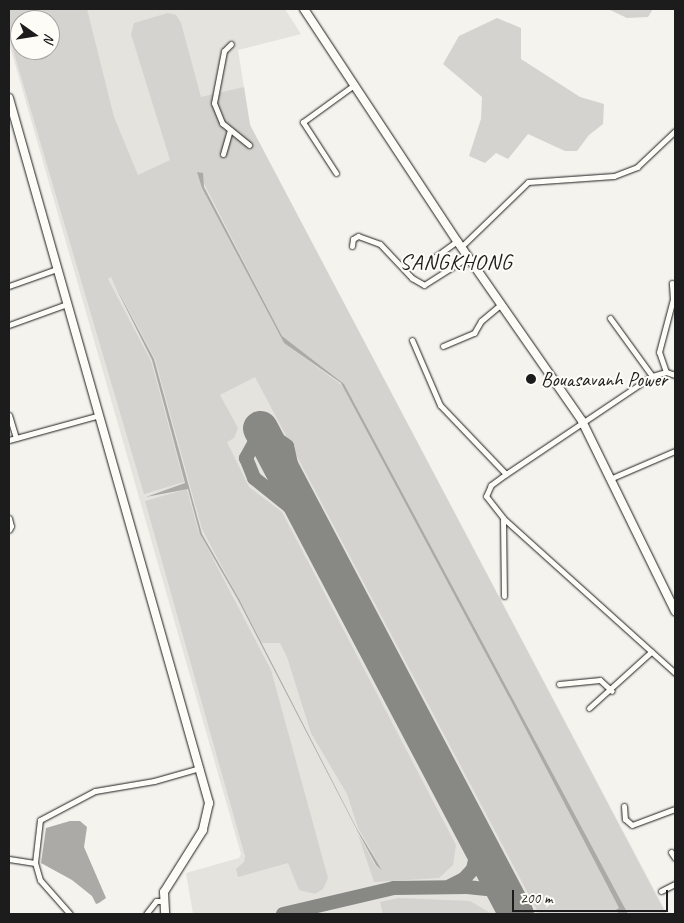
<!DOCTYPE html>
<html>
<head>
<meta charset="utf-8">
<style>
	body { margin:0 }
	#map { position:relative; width:684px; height:923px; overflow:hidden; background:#f4f3ee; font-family:Caveat,sans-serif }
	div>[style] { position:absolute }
	.built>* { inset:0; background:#e4e3de }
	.green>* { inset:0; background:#d4d3cf }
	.water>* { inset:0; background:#abaaa6 }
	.taxiway>* { height:14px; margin:-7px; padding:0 7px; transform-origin:7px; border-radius:7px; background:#888885 }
	.runway>* { height:35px; margin:-17.5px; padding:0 17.5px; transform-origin:17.5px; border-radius:17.5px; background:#888885 }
	.roads { filter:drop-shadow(0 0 1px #1c1c1c) drop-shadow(0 0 1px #1c1c1c) }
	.street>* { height:5px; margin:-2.5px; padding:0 2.5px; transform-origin:2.5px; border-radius:2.5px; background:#fdfcf7 }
	.secondary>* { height:8px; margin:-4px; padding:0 4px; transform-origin:4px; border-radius:4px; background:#fdfcf7 }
	.dots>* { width:14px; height:14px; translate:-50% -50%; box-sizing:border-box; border:2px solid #fdfcf7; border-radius:50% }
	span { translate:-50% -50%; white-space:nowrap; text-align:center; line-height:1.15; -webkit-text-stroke:4px #fdfcf7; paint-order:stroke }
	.poi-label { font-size:20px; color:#1c1c1c }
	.left { translate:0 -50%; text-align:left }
	.quarter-label { font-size:22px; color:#1c1c1c; letter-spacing:1px }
	.frame { position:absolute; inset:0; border:10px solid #1c1c1c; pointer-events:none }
	.north { position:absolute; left:10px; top:10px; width:50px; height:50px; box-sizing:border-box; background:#fdfcf7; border:1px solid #a3a29f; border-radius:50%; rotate:103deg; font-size:14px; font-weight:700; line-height:20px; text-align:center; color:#1c1c1c }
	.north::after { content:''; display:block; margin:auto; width:18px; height:22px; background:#1c1c1c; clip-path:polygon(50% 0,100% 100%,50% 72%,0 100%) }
	.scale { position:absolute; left:512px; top:890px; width:156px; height:22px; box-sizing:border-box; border:2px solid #1c1c1c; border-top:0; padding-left:6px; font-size:15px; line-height:18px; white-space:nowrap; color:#1c1c1c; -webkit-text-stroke:4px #fdfcf7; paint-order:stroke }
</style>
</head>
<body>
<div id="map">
	<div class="built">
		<i style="clip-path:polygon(evenodd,9px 9px,285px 9px,301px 34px,238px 50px,250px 125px,667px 914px,193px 914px,186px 873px,239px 858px,241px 854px,9px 43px,9px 9px,20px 20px,50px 20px,50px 50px,20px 50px,20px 20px)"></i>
	</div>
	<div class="green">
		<i style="clip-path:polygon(evenodd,9px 9px,87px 9px,114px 117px,138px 175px,170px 160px,131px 34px,134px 23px,168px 13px,176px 15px,181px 23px,201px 97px,244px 87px,250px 125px,666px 914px,628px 914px,621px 906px,344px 384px,282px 336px,198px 172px,202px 188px,284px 343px,343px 386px,511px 701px,619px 908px,619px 914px,539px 914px,255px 377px,220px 395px,238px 428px,234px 438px,227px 442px,249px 487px,282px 512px,456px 845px,453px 865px,439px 878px,374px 882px,358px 834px,375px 865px,382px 869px,358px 828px,347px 794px,311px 733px,287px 657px,280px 643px,262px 643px,202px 529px,155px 359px,111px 277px,108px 279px,151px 361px,184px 482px,144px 494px,9px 36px,9px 9px,20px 20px,50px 20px,50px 50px,20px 50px,20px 20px)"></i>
		<i style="clip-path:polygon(608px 9px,653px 9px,648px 17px,627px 18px)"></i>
		<i style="clip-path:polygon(497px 18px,521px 28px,521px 59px,580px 97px,604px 104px,603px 124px,589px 135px,577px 151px,565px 151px,528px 134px,508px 159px,496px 153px,485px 163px,469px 156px,481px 119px,482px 97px,443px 64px,459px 36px)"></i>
		<i style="clip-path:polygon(187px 489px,198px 530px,271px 670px,328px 878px,323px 889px,315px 894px,299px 890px,288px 863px,238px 877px,236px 869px,244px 862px,245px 856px,145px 501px)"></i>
		<i style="clip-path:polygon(399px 898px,470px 901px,492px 914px,383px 914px,380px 902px)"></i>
	</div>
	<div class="water">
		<i style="clip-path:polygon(197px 172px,203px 173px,204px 187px,282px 336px,344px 384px,628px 914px,619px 914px,616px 910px,619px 908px,511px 701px,341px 383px,284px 343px,202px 188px)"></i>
		<i style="clip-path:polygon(111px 278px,154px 359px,202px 534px,239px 599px,357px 829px,382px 870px,376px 865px,358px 832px,238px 600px,200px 534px,188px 489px,146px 497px,185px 483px,152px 360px)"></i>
		<i style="clip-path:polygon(70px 821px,80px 821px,87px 827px,84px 847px,106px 898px,99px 903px,96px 904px,92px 896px,72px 880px,41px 863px,46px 828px)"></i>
	</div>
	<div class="taxiway">
		<i style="left:300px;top:504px;width:59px;rotate:-102.6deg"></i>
		<i style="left:287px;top:446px;width:16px;rotate:-145deg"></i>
		<i style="left:274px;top:437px;width:18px;rotate:171deg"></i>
		<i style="left:256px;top:440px;width:21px;rotate:119deg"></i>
		<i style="left:246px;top:458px;width:22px;rotate:68deg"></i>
		<i style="left:254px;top:478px;width:65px;rotate:38.8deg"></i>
		<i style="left:305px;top:519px;width:19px;rotate:54deg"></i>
		<i style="left:450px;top:886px;width:16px;rotate:-27deg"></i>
		<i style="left:464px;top:879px;width:13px;rotate:-48deg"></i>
		<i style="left:473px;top:869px;width:27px;rotate:-77deg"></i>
		<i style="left:283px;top:914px;width:114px;rotate:-13.2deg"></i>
		<i style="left:394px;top:888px;width:73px;rotate:-0.8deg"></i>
		<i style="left:467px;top:887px;width:37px;rotate:6deg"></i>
	</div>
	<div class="runway">
		<i style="left:260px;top:428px;width:549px;rotate:62.22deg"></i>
	</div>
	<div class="roads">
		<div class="street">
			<i style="left:231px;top:44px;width:10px;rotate:135deg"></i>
			<i style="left:224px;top:51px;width:53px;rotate:100.9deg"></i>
			<i style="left:214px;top:103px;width:22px;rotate:68deg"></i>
			<i style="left:222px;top:123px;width:35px;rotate:39deg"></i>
			<i style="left:223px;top:154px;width:25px;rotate:-74deg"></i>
			<i style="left:336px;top:173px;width:61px;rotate:-122.9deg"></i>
			<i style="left:303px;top:122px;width:63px;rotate:-36deg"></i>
			<i style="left:352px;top:246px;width:7px;rotate:-82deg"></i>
			<i style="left:353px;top:239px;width:6px;rotate:-31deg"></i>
			<i style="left:358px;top:236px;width:23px;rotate:20deg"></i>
			<i style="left:380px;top:244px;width:47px;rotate:46.7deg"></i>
			<i style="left:412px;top:278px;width:14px;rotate:30deg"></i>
			<i style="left:424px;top:285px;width:52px;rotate:-32.5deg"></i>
			<i style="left:461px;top:247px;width:93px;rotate:-44.1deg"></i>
			<i style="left:528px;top:182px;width:86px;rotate:-4deg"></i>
			<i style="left:614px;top:176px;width:25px;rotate:-21deg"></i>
			<i style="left:637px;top:167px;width:52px;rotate:-43.5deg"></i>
			<i style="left:435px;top:257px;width:27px;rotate:-36deg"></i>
			<i style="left:9px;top:286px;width:51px;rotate:-19.5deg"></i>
			<i style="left:610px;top:318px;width:72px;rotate:54.1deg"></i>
			<i style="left:9px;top:325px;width:62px;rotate:-19.9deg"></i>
			<i style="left:412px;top:340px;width:71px;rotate:66.7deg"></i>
			<i style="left:440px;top:405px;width:95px;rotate:46.3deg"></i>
			<i style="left:443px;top:346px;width:34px;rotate:-23deg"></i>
			<i style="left:474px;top:333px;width:14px;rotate:-60deg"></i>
			<i style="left:481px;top:321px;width:26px;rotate:-40deg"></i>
			<i style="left:666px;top:372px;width:21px;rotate:-109deg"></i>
			<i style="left:659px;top:352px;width:55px;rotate:-75.2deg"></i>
			<i style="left:673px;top:299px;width:16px;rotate:-94deg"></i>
			<i style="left:675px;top:375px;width:9px;rotate:-162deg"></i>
			<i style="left:666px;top:372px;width:15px;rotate:164deg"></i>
			<i style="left:652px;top:376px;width:176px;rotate:146.1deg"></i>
			<i style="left:506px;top:474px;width:19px;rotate:144deg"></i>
			<i style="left:491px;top:485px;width:12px;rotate:114deg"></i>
			<i style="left:486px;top:496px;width:28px;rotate:52deg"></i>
			<i style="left:503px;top:518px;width:232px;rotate:42deg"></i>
			<i style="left:9px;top:415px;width:24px;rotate:73deg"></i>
			<i style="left:9px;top:440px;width:90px;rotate:-15.4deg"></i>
			<i style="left:612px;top:478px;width:69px;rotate:-23.2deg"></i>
			<i style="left:9px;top:518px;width:8px;rotate:76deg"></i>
			<i style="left:11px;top:526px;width:4px;rotate:117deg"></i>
			<i style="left:503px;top:518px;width:78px;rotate:89.3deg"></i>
			<i style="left:559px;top:684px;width:41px;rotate:-5.6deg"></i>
			<i style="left:600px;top:680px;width:16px;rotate:43deg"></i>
			<i style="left:589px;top:708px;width:84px;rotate:-42.1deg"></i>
			<i style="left:624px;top:806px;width:13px;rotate:86deg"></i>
			<i style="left:625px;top:819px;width:9px;rotate:41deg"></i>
			<i style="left:632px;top:825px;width:46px;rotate:-20.4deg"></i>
			<i style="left:671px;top:852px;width:7px;rotate:56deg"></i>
			<i style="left:9px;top:859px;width:26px;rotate:9deg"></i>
			<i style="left:661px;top:891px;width:16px;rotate:-27deg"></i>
			<i style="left:70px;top:914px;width:45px;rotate:-131.4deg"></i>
			<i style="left:40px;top:880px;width:18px;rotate:-106deg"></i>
			<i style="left:35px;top:863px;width:43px;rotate:-83.4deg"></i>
			<i style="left:40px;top:820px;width:62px;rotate:-27.8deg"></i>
			<i style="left:95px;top:791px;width:60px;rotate:-9.6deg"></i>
			<i style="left:154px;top:781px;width:48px;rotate:-15.8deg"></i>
			<i style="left:146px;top:914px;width:16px;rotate:-52deg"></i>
			<i style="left:156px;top:901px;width:6px"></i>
		</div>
		<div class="secondary">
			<i style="left:304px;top:9px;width:278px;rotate:56.6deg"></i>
			<i style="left:457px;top:241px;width:219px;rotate:55.2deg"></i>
			<i style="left:582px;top:421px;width:212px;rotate:63.9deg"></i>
			<i style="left:9px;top:98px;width:733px;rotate:74.16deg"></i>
			<i style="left:209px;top:803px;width:28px;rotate:103deg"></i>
			<i style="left:203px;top:830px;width:73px;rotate:122.2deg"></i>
			<i style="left:164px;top:892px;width:22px;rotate:87deg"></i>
		</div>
	</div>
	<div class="dots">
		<i style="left:531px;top:379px;background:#1c1c1c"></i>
	</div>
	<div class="poi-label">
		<span class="left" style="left:541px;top:379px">Bouasavanh Power</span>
	</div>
	<div class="quarter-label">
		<span style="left:456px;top:263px">SANGKHONG</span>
	</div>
	<div class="frame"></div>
	<div class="north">N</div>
	<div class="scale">200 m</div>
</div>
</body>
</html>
